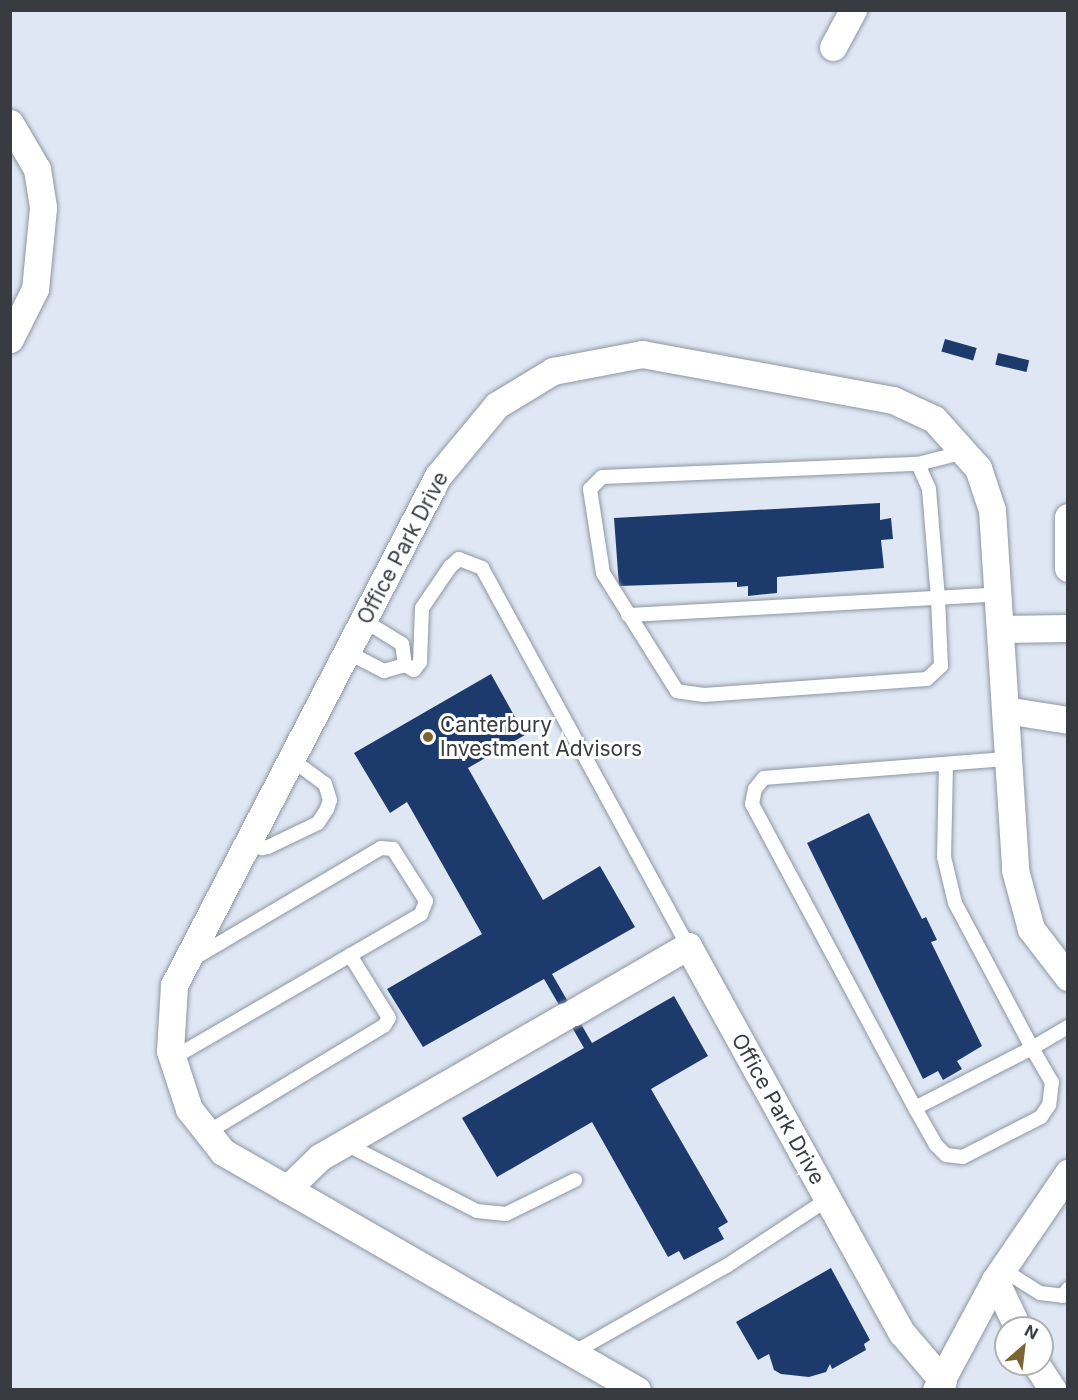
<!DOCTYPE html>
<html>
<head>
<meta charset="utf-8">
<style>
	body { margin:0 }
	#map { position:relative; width:1078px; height:1400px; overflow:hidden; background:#dfe7f4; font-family:Inter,sans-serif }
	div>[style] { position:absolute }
	.building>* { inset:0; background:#1d3a6c; transform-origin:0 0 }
	.roads { filter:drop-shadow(0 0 2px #8f96a2) drop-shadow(0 0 2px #8f96a2) }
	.lane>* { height:14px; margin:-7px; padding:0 7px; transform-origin:7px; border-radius:7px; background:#fff }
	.street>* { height:27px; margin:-13.5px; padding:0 13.5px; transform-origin:13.5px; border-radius:13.5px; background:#fff }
	.dots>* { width:16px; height:16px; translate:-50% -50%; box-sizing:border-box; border:3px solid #fff; border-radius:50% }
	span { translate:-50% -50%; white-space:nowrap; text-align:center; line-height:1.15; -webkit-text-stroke:6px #fff; paint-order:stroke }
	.street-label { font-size:21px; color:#383c41 }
	.poi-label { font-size:21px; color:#383c41 }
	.left { translate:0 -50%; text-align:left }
	.frame { position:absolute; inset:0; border:12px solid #383c41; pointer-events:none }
	.north { position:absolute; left:994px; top:1316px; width:60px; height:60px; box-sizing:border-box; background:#fff; border:2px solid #afb1b3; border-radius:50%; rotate:28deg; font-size:16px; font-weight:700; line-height:24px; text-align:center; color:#383c41 }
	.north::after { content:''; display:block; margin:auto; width:21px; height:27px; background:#7d6334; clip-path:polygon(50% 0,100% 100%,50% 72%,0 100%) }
</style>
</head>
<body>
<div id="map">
	<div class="building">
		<i style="left:945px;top:339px;width:33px;height:13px;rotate:16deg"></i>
		<i style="left:998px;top:353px;width:32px;height:12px;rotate:13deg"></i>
		<i style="clip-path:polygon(880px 503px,880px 520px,891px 518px,893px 539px,881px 540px,884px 568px,777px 577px,777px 593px,748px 596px,748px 586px,737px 587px,737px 582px,619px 586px,614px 518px)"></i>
		<i style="clip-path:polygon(491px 674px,525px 735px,468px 768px,543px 900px,600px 866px,635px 927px,552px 974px,592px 1043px,674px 996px,708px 1056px,651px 1089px,728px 1222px,718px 1228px,724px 1239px,684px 1260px,679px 1251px,668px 1257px,592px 1122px,497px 1177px,462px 1118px,584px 1048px,544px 979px,423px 1047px,387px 989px,482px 934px,407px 802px,390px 813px,354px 753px)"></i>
		<i style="clip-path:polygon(869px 813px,922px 919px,926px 917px,937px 940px,931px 942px,982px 1046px,957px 1061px,962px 1069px,943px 1080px,938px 1071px,923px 1079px,807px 843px)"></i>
		<i style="clip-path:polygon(831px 1268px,870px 1340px,864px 1344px,866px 1350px,832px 1369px,830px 1364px,826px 1372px,809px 1377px,781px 1374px,774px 1370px,769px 1354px,758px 1360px,736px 1322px)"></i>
	</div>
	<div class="roads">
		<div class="lane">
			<i style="left:918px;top:464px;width:27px;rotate:66deg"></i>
			<i style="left:929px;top:489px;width:109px;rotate:85.3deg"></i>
			<i style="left:938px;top:598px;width:68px;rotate:87.5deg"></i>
			<i style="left:941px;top:666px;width:19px;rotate:137deg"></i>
			<i style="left:927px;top:679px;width:224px;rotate:175.9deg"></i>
			<i style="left:704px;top:695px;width:27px;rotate:-172deg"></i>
			<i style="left:677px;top:691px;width:139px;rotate:-122.1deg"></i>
			<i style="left:603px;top:573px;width:85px;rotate:-98.8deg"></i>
			<i style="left:590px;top:489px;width:17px;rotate:-45deg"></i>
			<i style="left:602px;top:477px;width:316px;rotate:-2.4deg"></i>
			<i style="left:918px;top:464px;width:48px;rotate:-14.6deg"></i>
			<i style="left:628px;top:615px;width:371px;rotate:-3.2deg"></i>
			<i style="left:347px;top:652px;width:42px;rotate:27.2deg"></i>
			<i style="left:384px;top:671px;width:22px;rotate:-16deg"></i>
			<i style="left:405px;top:665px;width:21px;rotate:-98deg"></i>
			<i style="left:402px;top:644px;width:46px;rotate:-148.4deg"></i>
			<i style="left:405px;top:665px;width:10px;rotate:29deg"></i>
			<i style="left:414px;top:670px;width:10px;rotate:-53deg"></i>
			<i style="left:420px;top:662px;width:54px;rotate:-87.9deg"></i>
			<i style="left:422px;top:608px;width:50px;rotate:-55.7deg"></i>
			<i style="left:450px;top:567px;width:12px;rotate:-42deg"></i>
			<i style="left:459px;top:559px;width:25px;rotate:21deg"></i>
			<i style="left:482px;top:568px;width:430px;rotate:61.4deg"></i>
			<i style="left:946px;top:764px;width:93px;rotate:91.2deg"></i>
			<i style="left:944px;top:857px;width:47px;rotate:76.6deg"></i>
			<i style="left:955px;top:903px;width:164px;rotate:62deg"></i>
			<i style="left:1032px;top:1048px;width:39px;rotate:60deg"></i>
			<i style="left:1052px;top:1082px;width:23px;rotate:97deg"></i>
			<i style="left:1049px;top:1105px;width:14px;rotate:124deg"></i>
			<i style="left:1041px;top:1117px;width:88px;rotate:152.9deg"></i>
			<i style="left:963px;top:1157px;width:17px;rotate:-173deg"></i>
			<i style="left:946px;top:1155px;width:14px;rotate:-135deg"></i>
			<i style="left:936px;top:1145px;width:43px;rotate:-119.6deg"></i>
			<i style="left:915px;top:1108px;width:131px;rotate:-27.1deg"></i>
			<i style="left:1032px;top:1048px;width:42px;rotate:-30.3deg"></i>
			<i style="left:250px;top:838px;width:16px;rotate:40deg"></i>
			<i style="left:262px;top:848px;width:6px;rotate:-9deg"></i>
			<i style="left:268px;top:847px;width:55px;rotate:-25.6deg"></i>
			<i style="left:318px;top:823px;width:17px;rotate:-57deg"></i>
			<i style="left:327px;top:809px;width:9px;rotate:-72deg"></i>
			<i style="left:330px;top:800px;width:17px;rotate:-107deg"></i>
			<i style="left:325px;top:784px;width:42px;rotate:-143.7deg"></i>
			<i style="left:173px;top:1058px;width:287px;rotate:-30.1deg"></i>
			<i style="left:421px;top:914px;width:14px;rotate:-69deg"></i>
			<i style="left:426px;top:901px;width:62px;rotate:-122.4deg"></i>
			<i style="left:393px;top:849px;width:12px;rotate:-175deg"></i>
			<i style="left:381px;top:848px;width:221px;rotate:149.5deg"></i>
			<i style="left:915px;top:1108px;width:345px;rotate:-118.2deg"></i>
			<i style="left:752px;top:804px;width:15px;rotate:-79deg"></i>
			<i style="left:755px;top:789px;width:14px;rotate:-51deg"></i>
			<i style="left:764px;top:778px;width:245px;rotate:-4.5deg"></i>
			<i style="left:208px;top:1132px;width:205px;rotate:-31.1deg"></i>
			<i style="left:384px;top:1026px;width:9px;rotate:-58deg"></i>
			<i style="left:389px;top:1018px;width:74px;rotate:-121.8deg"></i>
			<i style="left:344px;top:1143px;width:149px;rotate:27.1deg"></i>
			<i style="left:477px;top:1211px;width:29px;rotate:6deg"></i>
			<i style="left:506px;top:1214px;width:77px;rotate:-26.2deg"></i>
			<i style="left:1002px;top:1269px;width:45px;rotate:32.3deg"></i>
			<i style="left:1040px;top:1293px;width:23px;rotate:7deg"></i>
			<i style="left:1063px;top:1296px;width:9px;rotate:-54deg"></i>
			<i style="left:573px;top:1353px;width:178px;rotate:-29.6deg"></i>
			<i style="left:728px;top:1265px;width:120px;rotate:-33.4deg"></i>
		</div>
		<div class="street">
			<i style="left:833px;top:47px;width:42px;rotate:-61.6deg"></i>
			<i style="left:10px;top:123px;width:53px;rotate:59.6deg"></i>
			<i style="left:37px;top:169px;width:39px;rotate:81deg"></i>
			<i style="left:43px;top:208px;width:81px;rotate:95.6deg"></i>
			<i style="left:35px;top:289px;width:56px;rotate:116.6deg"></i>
			<i style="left:1068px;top:517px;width:51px;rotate:90deg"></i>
			<i style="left:1000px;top:629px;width:68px;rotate:-0.8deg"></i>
			<i style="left:1005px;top:710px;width:64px;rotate:9deg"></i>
			<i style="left:574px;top:1012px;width:132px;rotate:-30.1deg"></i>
			<i style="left:688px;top:946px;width:442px;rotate:61.1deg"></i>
			<i style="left:902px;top:1333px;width:63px;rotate:49.5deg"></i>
			<i style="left:287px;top:1189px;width:46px;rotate:-44.1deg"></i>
			<i style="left:320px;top:1157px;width:283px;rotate:-29.9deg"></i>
			<i style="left:995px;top:1280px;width:53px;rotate:64.4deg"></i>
			<i style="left:1036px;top:1364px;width:31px;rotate:57deg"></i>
			<i style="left:637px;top:1390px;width:478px;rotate:-150.1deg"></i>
			<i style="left:223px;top:1152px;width:55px;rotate:-128.3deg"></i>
			<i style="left:189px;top:1109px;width:61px;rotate:-108.1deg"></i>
			<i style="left:170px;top:1051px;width:66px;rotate:-86.5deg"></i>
			<i style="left:174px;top:985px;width:573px;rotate:-62.59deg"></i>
			<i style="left:438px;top:476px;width:92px;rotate:-50.3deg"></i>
			<i style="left:497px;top:405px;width:66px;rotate:-31.3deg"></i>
			<i style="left:553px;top:371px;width:91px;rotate:-10.8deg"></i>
			<i style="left:642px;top:354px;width:255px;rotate:10.4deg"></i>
			<i style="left:893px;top:400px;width:45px;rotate:24.9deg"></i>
			<i style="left:934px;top:419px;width:66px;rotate:48.1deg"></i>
			<i style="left:978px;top:468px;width:44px;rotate:71.6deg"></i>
			<i style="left:992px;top:510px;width:361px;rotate:86.3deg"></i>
			<i style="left:1015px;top:870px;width:61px;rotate:74.8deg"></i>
			<i style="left:1031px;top:929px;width:61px;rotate:52.4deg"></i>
			<i style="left:936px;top:1390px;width:125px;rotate:-61.8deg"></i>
			<i style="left:995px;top:1280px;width:130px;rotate:-55.7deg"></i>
		</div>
	</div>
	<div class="dots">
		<i style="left:428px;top:737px;background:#7d6334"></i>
	</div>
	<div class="street-label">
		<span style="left:403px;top:548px;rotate:-62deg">Office Park Drive</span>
		<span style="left:778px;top:1109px;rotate:61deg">Office Park Drive</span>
	</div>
	<div class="poi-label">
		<span class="left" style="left:440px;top:737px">Canterbury<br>Investment Advisors</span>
	</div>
	<div class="frame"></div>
	<div class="north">N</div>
</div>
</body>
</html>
